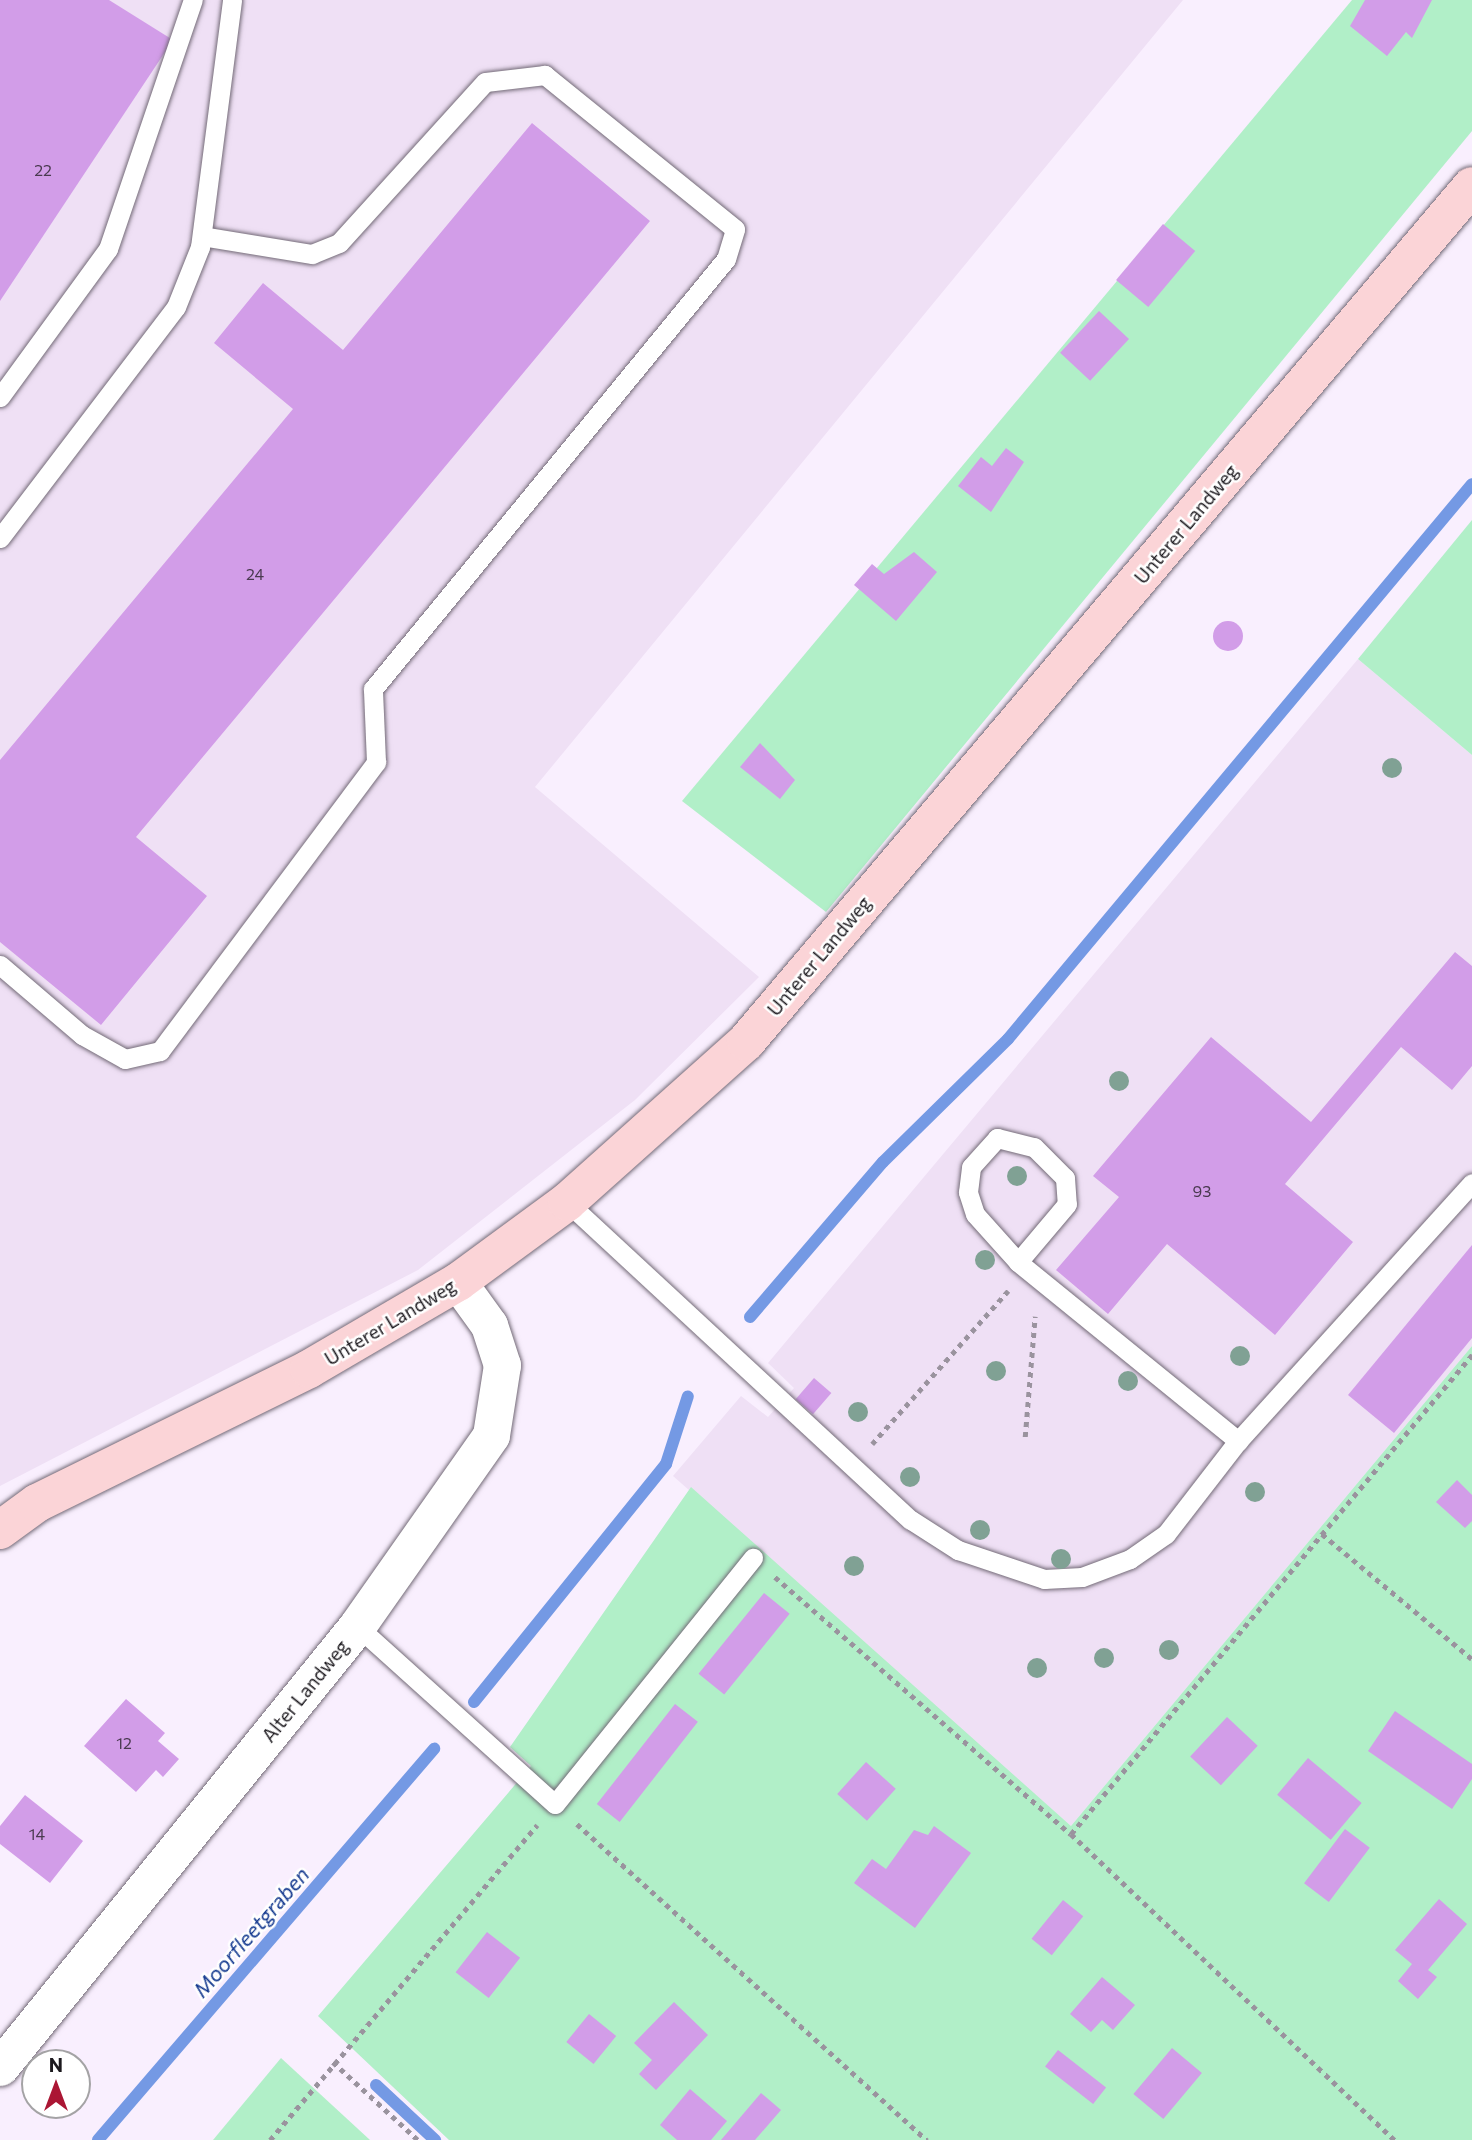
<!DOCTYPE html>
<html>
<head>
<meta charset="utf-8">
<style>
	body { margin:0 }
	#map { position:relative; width:1472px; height:2140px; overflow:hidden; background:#f9effe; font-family:Commissioner,sans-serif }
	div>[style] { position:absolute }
	.built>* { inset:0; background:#efe0f5 }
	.green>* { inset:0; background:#b1efc8 }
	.stream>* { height:12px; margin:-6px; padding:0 6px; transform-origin:6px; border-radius:6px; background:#7499e4 }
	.building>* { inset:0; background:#d29de8; transform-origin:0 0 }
	.round { border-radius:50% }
	.path>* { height:4.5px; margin-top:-2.25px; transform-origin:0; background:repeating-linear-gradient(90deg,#9a939e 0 5px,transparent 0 10px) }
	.roads { filter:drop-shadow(0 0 2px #736a77) drop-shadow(0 0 2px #736a77) }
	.lane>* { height:19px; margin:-9.5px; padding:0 9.5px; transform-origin:9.5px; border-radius:9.5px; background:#fff }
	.street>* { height:37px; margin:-18.5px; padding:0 18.5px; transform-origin:18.5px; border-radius:18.5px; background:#fff }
	.secondary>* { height:38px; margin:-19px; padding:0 19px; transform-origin:19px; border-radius:19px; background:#fbd4d7 }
	.trees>* { width:20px; height:20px; margin:-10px; border-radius:50%; background:#80a194 }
	span { translate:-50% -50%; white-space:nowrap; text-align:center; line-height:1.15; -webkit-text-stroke:5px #fff; paint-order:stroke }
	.number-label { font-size:16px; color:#4a3a50 }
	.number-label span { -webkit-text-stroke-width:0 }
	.street-label { font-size:19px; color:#1c191e }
	.water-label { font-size:21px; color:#14398f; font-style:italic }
	.north { position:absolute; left:21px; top:2049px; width:70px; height:70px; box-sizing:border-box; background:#fff; border:2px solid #a4a3a5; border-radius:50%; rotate:0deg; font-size:19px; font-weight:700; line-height:28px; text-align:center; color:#1c191e }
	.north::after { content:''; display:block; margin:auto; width:24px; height:32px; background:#ab1634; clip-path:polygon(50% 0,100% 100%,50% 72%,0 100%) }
</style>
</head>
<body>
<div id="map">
	<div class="built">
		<i style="clip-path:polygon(0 0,1183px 0,535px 787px,759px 977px,635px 1100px,418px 1270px,0 1486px)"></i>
		<i style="clip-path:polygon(1358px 659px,1472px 755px,1472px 1346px,1071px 1826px,673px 1476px,741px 1396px,768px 1417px,794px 1388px,768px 1363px)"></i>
	</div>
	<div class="green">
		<i style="clip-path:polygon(1352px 0,1472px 0,1472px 131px,826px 912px,682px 801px)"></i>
		<i style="clip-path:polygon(1472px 520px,1472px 755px,1358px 659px)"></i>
		<i style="clip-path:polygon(1472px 1346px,1472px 2140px,449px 2140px,318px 2016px,531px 1766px,510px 1747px,691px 1487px,1071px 1826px)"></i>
		<i style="clip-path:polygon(281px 2058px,370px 2140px,213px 2140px)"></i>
	</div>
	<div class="stream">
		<i style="left:750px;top:1317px;width:204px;rotate:-49.4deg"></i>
		<i style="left:883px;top:1162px;width:175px;rotate:-44.5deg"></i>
		<i style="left:1008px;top:1039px;width:723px;rotate:-50.1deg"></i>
		<i style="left:474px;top:1702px;width:306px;rotate:-51.1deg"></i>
		<i style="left:666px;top:1464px;width:71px;rotate:-72.1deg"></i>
		<i style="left:376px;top:2085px;width:81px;rotate:43deg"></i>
		<i style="left:98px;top:2140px;width:516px;rotate:-49.33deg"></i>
	</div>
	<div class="building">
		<i style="clip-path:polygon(0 0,109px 0,173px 40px,0 301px)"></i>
		<i style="clip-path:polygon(1365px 0,1432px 0,1412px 38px,1406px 32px,1387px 56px,1350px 26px)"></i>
		<i style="clip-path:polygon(532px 123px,650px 221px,136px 837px,207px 896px,101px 1025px,0 942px,0 760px,293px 409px,214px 343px,263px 283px,343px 350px)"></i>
		<i style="left:1163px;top:224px;width:42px;height:73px;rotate:40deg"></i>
		<i style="left:1099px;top:311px;width:41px;height:57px;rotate:43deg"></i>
		<i style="clip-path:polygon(1006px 448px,1024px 462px,991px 512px,958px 486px,981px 457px,992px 466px)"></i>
		<i style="clip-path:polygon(914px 552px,937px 572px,896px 621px,854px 585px,872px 564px,884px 574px)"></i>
		<i class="round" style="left:1213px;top:621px;width:30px;height:30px"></i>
		<i style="clip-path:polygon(760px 743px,795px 780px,780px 799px,740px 767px)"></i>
		<i style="clip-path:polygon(1455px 952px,1472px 966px,1472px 1066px,1452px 1090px,1401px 1047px,1285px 1184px,1353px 1242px,1275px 1335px,1167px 1244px,1108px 1314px,1056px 1270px,1119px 1197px,1093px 1176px,1211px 1037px,1311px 1122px)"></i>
		<i style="clip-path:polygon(1472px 1245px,1472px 1338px,1394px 1433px,1348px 1395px)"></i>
		<i style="left:814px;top:1378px;width:23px;height:28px;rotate:41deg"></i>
		<i style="clip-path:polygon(1457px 1480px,1472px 1495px,1472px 1521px,1465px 1528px,1436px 1502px)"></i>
		<i style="left:764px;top:1593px;width:33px;height:104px;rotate:39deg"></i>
		<i style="clip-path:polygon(126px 1699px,165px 1733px,158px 1741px,179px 1759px,163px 1777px,156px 1770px,136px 1792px,84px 1746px)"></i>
		<i style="left:675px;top:1704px;width:29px;height:127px;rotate:38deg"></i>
		<i style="clip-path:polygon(1395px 1711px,1472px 1764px,1472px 1779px,1452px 1809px,1368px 1751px)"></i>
		<i style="left:1227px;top:1717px;width:42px;height:54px;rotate:43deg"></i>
		<i style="left:1308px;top:1758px;width:70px;height:48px;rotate:40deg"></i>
		<i style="left:866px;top:1762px;width:40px;height:43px;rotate:42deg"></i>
		<i style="clip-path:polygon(25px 1795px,83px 1841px,50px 1883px,0 1844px,0 1826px)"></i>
		<i style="clip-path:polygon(934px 1826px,971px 1853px,915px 1928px,854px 1883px,872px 1859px,886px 1869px,914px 1830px,928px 1835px)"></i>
		<i style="left:1345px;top:1829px;width:31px;height:68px;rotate:37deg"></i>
		<i style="clip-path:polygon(1439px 1899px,1467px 1924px,1428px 1970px,1437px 1977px,1418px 1999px,1398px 1981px,1412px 1964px,1395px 1950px)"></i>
		<i style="left:1063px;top:1900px;width:26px;height:50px;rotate:39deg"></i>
		<i style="left:487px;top:1932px;width:42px;height:51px;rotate:38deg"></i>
		<i style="clip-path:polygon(1102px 1977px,1135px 2005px,1113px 2030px,1102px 2020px,1091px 2032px,1070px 2014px)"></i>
		<i style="clip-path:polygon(674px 2002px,708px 2035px,656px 2090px,639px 2074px,652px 2060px,634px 2043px)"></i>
		<i style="left:589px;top:2014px;width:35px;height:36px;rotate:39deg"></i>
		<i style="left:1172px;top:2048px;width:39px;height:60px;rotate:40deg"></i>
		<i style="left:1058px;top:2050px;width:61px;height:21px;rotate:38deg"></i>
		<i style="clip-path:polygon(690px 2089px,727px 2121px,711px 2140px,677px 2140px,660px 2125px)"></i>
		<i style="clip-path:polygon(761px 2093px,781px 2110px,755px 2140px,721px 2140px)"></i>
	</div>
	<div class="path">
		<i style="left:1025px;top:1437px;width:121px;rotate:-85.3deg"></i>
		<i style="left:872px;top:1444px;width:205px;rotate:-48.4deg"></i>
		<i style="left:1322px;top:1534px;width:195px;rotate:39.8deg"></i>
		<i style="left:775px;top:1577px;width:392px;rotate:41deg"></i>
		<i style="left:1071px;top:1834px;width:446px;rotate:43.4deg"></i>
		<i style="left:577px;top:1824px;width:472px;rotate:42.1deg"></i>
		<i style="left:1071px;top:1834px;width:625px;rotate:-50.07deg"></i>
		<i style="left:333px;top:2062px;width:115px;rotate:42.5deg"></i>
		<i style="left:270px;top:2140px;width:413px;rotate:-49.7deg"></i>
	</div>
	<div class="roads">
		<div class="lane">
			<i style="left:0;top:397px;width:183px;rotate:-53.9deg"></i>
			<i style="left:108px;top:249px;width:263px;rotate:-71.2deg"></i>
			<i style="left:0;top:538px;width:290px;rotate:-52.7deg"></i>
			<i style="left:176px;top:307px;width:65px;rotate:-68.2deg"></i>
			<i style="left:200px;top:247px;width:249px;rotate:-82.6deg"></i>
			<i style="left:0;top:965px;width:108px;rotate:40.5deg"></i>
			<i style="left:82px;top:1035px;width:49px;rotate:29.2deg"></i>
			<i style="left:125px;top:1059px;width:36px;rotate:-13deg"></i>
			<i style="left:160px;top:1051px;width:361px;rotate:-53.2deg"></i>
			<i style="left:376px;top:762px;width:73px;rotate:-92.4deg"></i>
			<i style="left:373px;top:689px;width:556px;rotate:-50.62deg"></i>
			<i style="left:726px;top:259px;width:31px;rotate:-73deg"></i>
			<i style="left:735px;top:229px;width:245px;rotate:-141deg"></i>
			<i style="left:545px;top:75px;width:60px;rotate:173.3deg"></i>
			<i style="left:485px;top:82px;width:217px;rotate:132.2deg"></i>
			<i style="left:339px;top:243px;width:29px;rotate:158deg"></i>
			<i style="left:312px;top:254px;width:111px;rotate:-170.7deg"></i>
			<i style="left:567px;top:1202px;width:468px;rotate:42.8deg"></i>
			<i style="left:911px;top:1520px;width:56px;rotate:32.6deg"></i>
			<i style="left:958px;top:1550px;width:91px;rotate:18.6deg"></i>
			<i style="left:1044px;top:1579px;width:38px;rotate:-3deg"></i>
			<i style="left:1082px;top:1577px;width:51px;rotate:-20.6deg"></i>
			<i style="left:1130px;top:1559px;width:44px;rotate:-34.8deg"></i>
			<i style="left:1166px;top:1534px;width:118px;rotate:-52.3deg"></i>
			<i style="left:1238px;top:1441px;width:348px;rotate:-47.8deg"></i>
			<i style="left:1018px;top:1262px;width:64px;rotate:-131.9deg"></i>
			<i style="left:975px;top:1214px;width:23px;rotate:-108deg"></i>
			<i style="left:968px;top:1192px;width:25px;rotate:-83deg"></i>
			<i style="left:971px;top:1167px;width:39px;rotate:-48deg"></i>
			<i style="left:997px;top:1138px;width:38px;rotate:14deg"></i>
			<i style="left:1034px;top:1147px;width:44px;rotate:45deg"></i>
			<i style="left:1065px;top:1178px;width:26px;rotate:86deg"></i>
			<i style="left:1067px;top:1204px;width:76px;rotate:130.2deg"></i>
			<i style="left:1018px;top:1262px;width:284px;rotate:39.1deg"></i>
			<i style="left:357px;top:1626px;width:266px;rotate:42deg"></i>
			<i style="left:555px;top:1804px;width:316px;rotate:-51.2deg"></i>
		</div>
		<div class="street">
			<i style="left:0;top:2067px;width:567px;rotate:-51.01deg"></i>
			<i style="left:357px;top:1626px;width:233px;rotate:-54.9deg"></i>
			<i style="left:491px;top:1435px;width:71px;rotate:-81.1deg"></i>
			<i style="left:502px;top:1365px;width:42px;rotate:-108deg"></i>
			<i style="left:489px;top:1325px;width:53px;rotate:-125.8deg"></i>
		</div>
		<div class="secondary">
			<i style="left:0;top:1530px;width:46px;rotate:-36.1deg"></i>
			<i style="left:37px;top:1503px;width:303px;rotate:-26.2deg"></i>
			<i style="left:309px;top:1369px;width:173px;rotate:-30.3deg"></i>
			<i style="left:458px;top:1282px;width:135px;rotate:-36.3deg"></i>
			<i style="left:567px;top:1202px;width:240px;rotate:-41.8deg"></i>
			<i style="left:746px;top:1042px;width:1122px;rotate:-49.7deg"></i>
		</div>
	</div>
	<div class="trees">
		<i style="left:1392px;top:768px"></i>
		<i style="left:1119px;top:1081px"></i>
		<i style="left:1017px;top:1176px"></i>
		<i style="left:985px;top:1260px"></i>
		<i style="left:1240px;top:1356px"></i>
		<i style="left:996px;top:1371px"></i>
		<i style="left:1128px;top:1381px"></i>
		<i style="left:858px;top:1412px"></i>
		<i style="left:910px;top:1477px"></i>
		<i style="left:1255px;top:1492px"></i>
		<i style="left:980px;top:1530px"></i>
		<i style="left:1061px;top:1559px"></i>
		<i style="left:854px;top:1566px"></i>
		<i style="left:1169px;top:1650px"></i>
		<i style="left:1104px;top:1658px"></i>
		<i style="left:1037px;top:1668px"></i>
	</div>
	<div class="number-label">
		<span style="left:43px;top:170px">22</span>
		<span style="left:255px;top:574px">24</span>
		<span style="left:1202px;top:1191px">93</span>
		<span style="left:124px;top:1743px">12</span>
		<span style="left:37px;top:1834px">14</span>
	</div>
	<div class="street-label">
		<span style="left:1186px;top:524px;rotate:-50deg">Unterer Landweg</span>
		<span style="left:819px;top:956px;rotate:-50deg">Unterer Landweg</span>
		<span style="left:390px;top:1322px;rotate:-31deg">Unterer Landweg</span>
		<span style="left:305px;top:1691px;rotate:-51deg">Alter Landweg</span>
	</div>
	<div class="water-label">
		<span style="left:251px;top:1932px;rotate:-49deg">Moorfleetgraben</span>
	</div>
	<div class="north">N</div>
</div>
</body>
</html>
